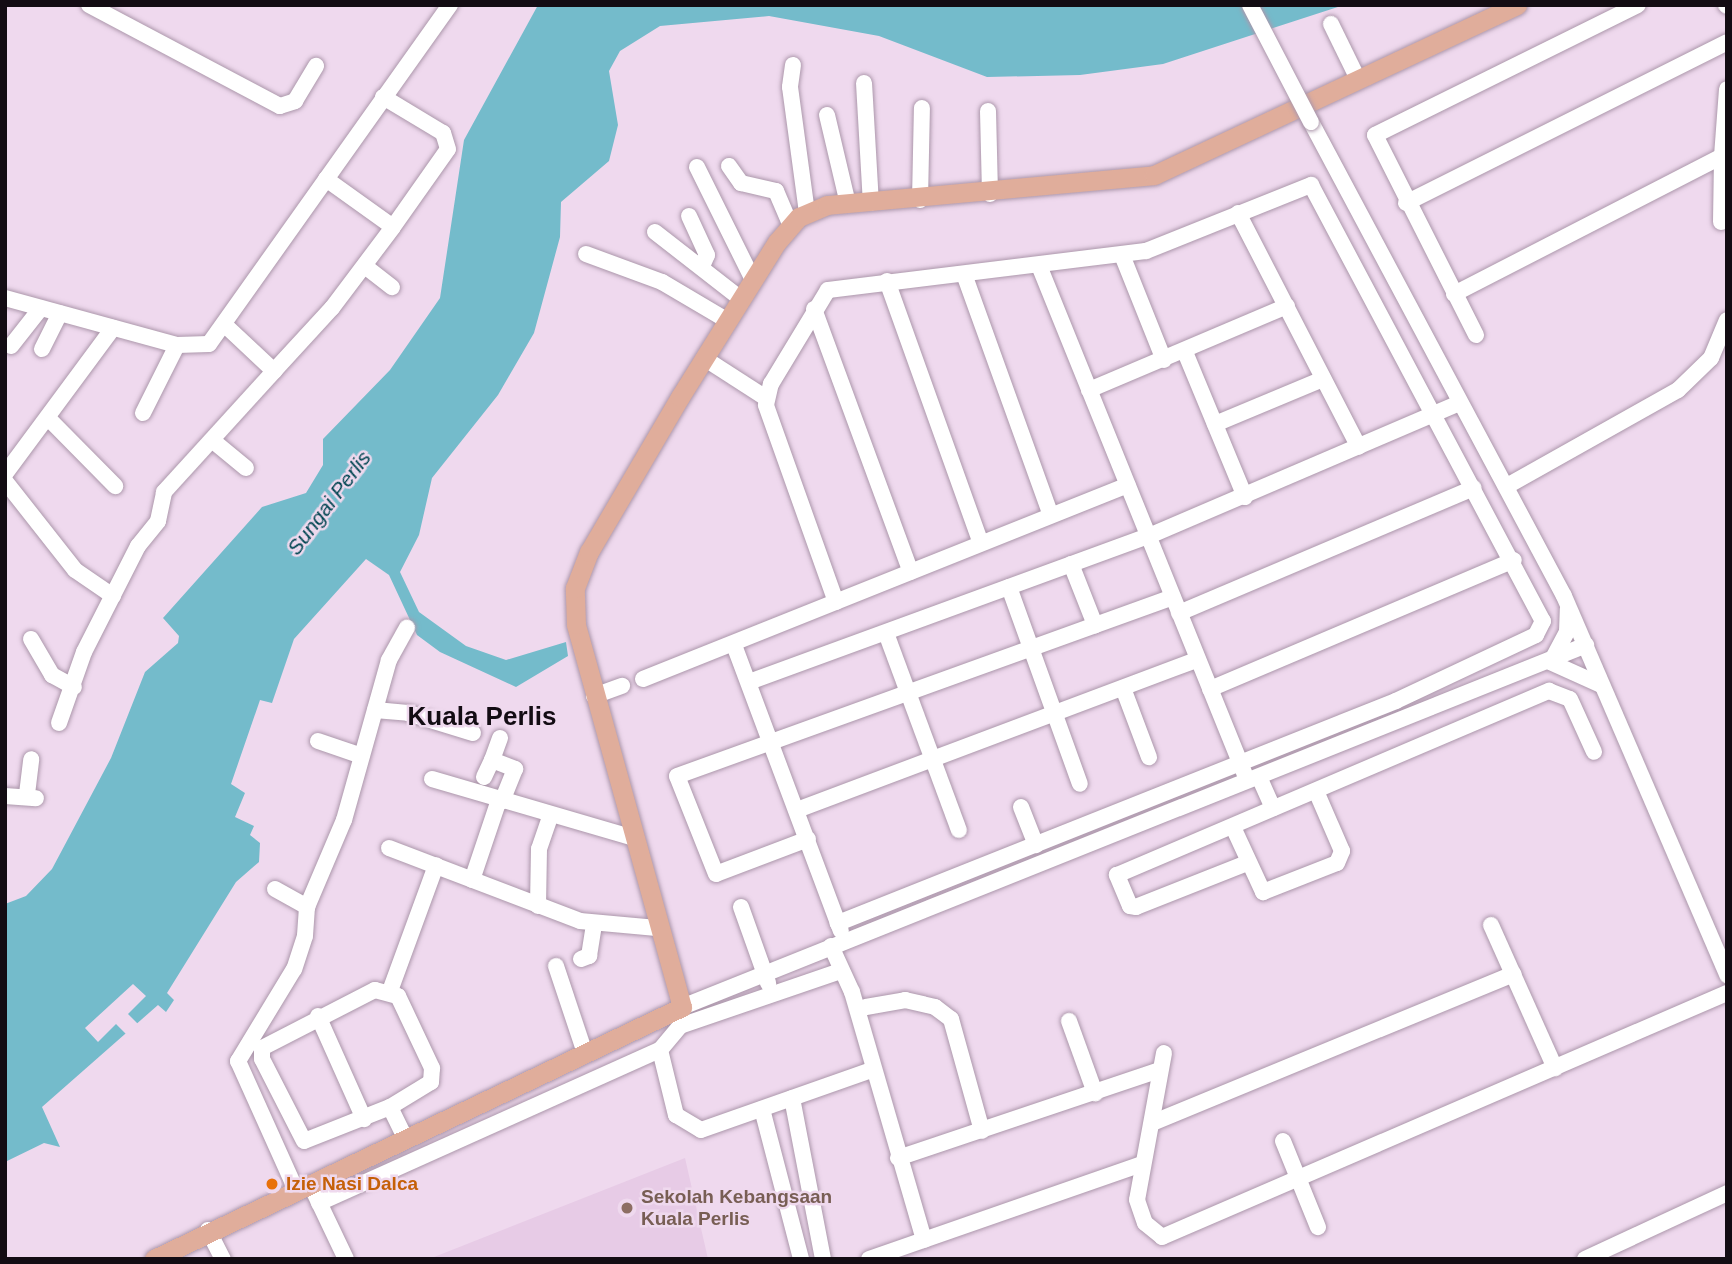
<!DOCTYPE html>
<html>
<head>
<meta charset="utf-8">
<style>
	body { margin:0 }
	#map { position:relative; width:1732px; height:1264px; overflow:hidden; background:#efd9ee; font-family:Helvetica,sans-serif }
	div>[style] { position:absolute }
	.built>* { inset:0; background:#e7cbe6 }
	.water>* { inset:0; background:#74bbcb }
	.pier>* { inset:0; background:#efd9ee }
	.roads { filter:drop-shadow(0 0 2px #ac97ab) drop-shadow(0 0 2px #ac97ab) }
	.minor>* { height:16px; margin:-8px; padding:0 8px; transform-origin:8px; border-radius:8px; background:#fff }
	.major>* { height:19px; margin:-9.5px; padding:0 9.5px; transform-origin:9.5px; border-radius:9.5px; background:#e0ad9b }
	.bridges { filter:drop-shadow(0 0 2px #ac97ab) drop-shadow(0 0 2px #ac97ab) }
	.minor-bridge>* { height:16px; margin:-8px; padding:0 8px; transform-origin:8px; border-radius:8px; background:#fff }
	.dots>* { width:19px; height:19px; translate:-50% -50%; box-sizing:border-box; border:4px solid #efd9ee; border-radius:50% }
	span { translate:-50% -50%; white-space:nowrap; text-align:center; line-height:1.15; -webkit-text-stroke:5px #efd9ee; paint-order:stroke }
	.food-label { font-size:19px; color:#c56008; font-weight:700 }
	.left { translate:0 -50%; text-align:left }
	.education-label { font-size:19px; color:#785e54; font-weight:700 }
	.water-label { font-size:21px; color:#004551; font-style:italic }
	.district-label { font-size:26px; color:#130c13; font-weight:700 }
	.frame { position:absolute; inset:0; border:7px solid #130c13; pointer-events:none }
</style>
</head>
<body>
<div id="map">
	<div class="built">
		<i style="clip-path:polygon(685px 1158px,708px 1259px,429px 1259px)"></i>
	</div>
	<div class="water">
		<i style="clip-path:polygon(538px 5px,1344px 5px,1163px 64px,1080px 75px,987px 77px,879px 36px,769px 16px,660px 26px,620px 51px,609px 71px,618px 125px,609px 161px,561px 202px,560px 237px,534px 333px,498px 395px,432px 478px,419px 535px,400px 572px,419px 612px,466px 646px,506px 660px,566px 642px,568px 656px,516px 687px,440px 652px,417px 635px,389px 575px,366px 559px,294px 639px,272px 703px,260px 700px,231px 784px,245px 793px,235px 817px,254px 826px,250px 835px,260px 843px,259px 862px,236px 882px,167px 993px,174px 1000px,166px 1012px,158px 1005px,42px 1107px,60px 1147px,44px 1143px,5px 1162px,5px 904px,26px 896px,52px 869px,111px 758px,145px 672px,178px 643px,179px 636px,163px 618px,262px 507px,306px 493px,323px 465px,323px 439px,390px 370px,440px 298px,464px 140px)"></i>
	</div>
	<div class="pier">
		<i style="clip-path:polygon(133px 984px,146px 996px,128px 1014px,138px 1024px,127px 1035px,116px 1024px,98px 1042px,85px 1028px)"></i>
	</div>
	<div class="roads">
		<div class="minor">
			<i style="left:89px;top:5px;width:216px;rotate:27.9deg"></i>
			<i style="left:280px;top:106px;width:16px;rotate:-18deg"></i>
			<i style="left:295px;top:101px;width:41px;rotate:-59deg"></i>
			<i style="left:1726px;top:5px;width:1px;rotate:45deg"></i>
			<i style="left:1331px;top:24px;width:59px;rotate:63.9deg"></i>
			<i style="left:793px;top:65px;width:22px;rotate:98deg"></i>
			<i style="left:790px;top:87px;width:126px;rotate:82.3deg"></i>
			<i style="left:864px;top:83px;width:120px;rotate:86.7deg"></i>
			<i style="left:988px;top:111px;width:83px;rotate:88.6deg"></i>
			<i style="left:827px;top:115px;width:91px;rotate:76.7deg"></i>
			<i style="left:1311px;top:122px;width:537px;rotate:61.91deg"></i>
			<i style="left:1564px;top:596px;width:413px;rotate:66.7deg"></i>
			<i style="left:729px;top:166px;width:21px;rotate:55deg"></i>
			<i style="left:741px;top:183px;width:36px;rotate:13deg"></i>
			<i style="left:776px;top:191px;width:38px;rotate:67deg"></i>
			<i style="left:697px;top:167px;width:126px;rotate:63.6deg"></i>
			<i style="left:326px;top:179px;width:82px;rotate:35.6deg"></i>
			<i style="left:393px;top:227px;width:95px;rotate:-54.8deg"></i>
			<i style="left:448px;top:149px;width:17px;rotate:-107deg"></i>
			<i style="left:443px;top:133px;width:70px;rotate:-149deg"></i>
			<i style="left:920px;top:200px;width:92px;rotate:-88.8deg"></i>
			<i style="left:1406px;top:203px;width:359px;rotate:-26.6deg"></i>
			<i style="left:1238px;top:213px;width:263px;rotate:62.7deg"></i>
			<i style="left:689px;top:216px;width:43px;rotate:65.2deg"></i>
			<i style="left:707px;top:255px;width:12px;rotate:114deg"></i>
			<i style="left:1721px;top:222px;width:66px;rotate:-89.1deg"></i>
			<i style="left:655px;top:232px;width:109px;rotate:37.9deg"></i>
			<i style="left:586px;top:254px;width:81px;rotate:20.2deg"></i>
			<i style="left:662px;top:282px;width:77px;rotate:30.6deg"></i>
			<i style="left:1122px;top:255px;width:113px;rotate:68.2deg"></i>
			<i style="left:366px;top:267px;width:33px;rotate:38deg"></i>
			<i style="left:1040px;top:268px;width:547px;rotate:67.98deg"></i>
			<i style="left:964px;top:274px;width:256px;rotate:70.2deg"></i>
			<i style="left:887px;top:281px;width:278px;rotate:70.3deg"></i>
			<i style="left:1454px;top:294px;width:301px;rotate:-27.2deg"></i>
			<i style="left:1722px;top:156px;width:67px;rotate:-85.7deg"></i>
			<i style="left:5px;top:298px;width:178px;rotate:15.3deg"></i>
			<i style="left:177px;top:345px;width:32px;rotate:-2deg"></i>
			<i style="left:209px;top:344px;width:416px;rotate:-54.6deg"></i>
			<i style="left:814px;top:309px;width:280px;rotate:69.8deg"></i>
			<i style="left:226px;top:326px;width:66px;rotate:43.2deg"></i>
			<i style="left:274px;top:371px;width:86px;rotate:-47.4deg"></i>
			<i style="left:332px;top:308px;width:101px;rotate:-53deg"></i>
			<i style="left:1476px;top:335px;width:224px;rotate:-116.8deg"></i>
			<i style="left:1375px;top:135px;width:293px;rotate:-26.3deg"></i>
			<i style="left:11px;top:346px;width:48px;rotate:-51.7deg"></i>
			<i style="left:42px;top:349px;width:40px;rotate:-63.4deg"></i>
			<i style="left:1185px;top:352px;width:157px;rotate:67.5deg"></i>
			<i style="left:704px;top:358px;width:74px;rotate:32.8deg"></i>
			<i style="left:1089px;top:390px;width:215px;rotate:-23deg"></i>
			<i style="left:143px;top:413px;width:76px;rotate:-63.4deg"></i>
			<i style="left:50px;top:420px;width:93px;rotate:45.4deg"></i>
			<i style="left:1215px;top:424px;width:117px;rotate:-22.6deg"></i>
			<i style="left:212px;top:440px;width:44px;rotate:39.5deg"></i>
			<i style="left:5px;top:474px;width:182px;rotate:-53.5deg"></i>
			<i style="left:5px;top:481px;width:113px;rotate:51.8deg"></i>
			<i style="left:75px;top:570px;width:46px;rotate:34.4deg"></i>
			<i style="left:1507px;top:486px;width:196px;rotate:-29.3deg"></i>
			<i style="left:1678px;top:390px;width:46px;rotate:-44.1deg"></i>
			<i style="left:1711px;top:358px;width:41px;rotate:-67.2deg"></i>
			<i style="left:1071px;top:564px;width:66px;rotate:68.5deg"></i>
			<i style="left:1009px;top:587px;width:209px;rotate:70.2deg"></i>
			<i style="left:836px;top:602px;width:209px;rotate:-109.6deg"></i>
			<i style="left:766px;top:405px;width:22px;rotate:-77deg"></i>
			<i style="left:771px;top:384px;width:110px;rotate:-58.8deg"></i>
			<i style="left:828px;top:290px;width:320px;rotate:-7deg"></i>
			<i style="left:1146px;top:251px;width:178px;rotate:-21.8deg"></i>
			<i style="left:1311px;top:185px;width:494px;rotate:62deg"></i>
			<i style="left:1543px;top:621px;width:16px;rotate:117deg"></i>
			<i style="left:1536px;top:635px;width:155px;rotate:154.8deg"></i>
			<i style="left:1396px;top:701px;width:601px;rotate:158.3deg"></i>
			<i style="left:1179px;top:613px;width:320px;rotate:-23deg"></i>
			<i style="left:886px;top:633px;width:210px;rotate:69.7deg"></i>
			<i style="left:31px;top:639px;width:42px;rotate:59.7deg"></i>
			<i style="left:52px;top:675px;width:25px;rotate:29deg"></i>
			<i style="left:734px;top:645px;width:305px;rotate:69.5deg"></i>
			<i style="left:1552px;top:660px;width:32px;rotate:-62deg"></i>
			<i style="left:1567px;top:632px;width:23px;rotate:-88deg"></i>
			<i style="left:1550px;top:662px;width:56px;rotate:24.3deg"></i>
			<i style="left:643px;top:679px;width:522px;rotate:-21.8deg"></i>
			<i style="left:749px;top:682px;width:426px;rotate:-20.1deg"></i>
			<i style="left:1149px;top:536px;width:337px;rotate:-23.2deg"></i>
			<i style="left:1123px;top:688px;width:74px;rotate:69.4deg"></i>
			<i style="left:1210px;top:689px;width:330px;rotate:-23deg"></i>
			<i style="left:594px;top:696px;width:30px;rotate:-20deg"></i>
			<i style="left:375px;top:710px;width:33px;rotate:5deg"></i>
			<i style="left:408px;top:713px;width:68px;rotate:17.1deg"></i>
			<i style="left:59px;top:723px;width:75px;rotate:-70.6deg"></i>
			<i style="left:84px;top:652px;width:119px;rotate:-63deg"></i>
			<i style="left:138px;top:546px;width:32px;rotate:-51deg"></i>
			<i style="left:158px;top:521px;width:30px;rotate:-78deg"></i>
			<i style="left:164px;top:492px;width:164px;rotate:-47.7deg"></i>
			<i style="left:500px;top:738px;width:23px;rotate:110deg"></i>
			<i style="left:492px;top:760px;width:25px;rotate:21deg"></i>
			<i style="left:515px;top:769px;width:35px;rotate:112deg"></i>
			<i style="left:318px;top:741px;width:46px;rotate:18.8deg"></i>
			<i style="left:484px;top:777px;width:19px;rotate:-65deg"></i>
			<i style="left:432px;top:779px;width:210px;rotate:16.3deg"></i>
			<i style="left:1260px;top:779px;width:32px;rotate:66deg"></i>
			<i style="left:27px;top:794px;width:35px;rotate:-83deg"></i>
			<i style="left:5px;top:796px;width:31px;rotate:4deg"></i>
			<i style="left:1021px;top:807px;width:41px;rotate:68.5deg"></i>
			<i style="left:797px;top:810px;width:428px;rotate:-20.6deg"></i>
			<i style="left:1233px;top:827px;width:72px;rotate:65.2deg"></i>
			<i style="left:1263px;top:892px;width:79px;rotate:-21.4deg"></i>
			<i style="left:1337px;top:863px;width:13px;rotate:-67deg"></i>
			<i style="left:1342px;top:851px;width:65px;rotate:-113.4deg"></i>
			<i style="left:808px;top:839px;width:98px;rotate:159.2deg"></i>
			<i style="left:716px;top:874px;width:105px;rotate:-111.7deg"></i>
			<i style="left:677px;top:776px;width:527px;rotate:-19.84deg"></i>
			<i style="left:389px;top:848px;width:204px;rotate:20.9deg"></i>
			<i style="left:580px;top:921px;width:77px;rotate:5.2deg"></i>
			<i style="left:1247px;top:863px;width:119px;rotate:158.4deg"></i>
			<i style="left:1136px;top:907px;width:6px;rotate:-171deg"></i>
			<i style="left:1130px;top:906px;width:34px;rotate:-113deg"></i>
			<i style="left:1117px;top:875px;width:470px;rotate:-23.1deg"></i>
			<i style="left:1549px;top:691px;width:22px;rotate:21deg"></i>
			<i style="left:1570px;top:699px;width:58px;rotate:65.6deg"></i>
			<i style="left:472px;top:880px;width:84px;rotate:-71.4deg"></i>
			<i style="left:275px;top:889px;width:37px;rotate:29deg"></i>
			<i style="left:307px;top:907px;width:29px;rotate:94deg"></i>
			<i style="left:305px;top:936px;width:35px;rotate:108deg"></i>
			<i style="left:294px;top:969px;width:108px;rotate:121.3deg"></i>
			<i style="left:238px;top:1061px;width:139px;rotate:65.8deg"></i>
			<i style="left:538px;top:906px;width:57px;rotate:-89deg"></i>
			<i style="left:539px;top:849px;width:36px;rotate:-71deg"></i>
			<i style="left:307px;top:907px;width:95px;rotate:-67deg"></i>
			<i style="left:344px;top:820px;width:166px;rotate:-74.3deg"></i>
			<i style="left:389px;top:660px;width:37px;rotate:-61deg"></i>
			<i style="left:741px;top:907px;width:81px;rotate:70.4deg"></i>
			<i style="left:1491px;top:925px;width:157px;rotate:65.9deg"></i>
			<i style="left:831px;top:946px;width:51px;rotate:65.5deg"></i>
			<i style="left:852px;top:992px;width:258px;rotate:73.8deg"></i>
			<i style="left:581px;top:959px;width:9px;rotate:-21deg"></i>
			<i style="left:589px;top:956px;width:32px;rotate:-81deg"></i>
			<i style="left:556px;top:966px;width:89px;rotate:71.6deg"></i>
			<i style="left:375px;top:990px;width:24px;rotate:15deg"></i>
			<i style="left:398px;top:996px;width:80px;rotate:64.7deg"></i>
			<i style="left:432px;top:1068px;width:14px;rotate:94deg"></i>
			<i style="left:431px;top:1082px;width:48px;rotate:148.6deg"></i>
			<i style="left:390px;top:1107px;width:92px;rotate:158.4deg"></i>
			<i style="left:304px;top:1141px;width:92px;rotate:-117.1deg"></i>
			<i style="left:262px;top:1059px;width:11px;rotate:-90deg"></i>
			<i style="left:262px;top:1048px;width:127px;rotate:-27.2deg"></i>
			<i style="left:390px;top:991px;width:134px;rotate:-69.9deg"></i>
			<i style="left:682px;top:1007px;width:974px;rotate:-21.82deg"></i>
			<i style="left:866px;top:1007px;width:40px;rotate:-10deg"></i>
			<i style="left:905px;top:1000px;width:31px;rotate:13deg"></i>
			<i style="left:935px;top:1007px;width:20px;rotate:37deg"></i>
			<i style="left:951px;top:1019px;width:116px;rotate:74.5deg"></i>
			<i style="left:318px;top:1016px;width:113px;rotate:65.9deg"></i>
			<i style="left:1069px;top:1021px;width:77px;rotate:70.1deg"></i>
			<i style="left:660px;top:1050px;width:67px;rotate:76.2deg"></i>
			<i style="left:676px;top:1115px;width:29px;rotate:31deg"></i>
			<i style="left:701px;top:1130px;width:180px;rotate:-19.4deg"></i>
			<i style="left:1164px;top:1053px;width:149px;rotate:100.4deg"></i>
			<i style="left:1137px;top:1200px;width:24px;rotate:71deg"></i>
			<i style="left:1145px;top:1223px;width:22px;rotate:39deg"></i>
			<i style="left:1162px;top:1237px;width:615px;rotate:-23.36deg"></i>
			<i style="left:792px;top:1098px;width:164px;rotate:79.1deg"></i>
			<i style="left:390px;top:1107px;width:32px;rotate:64deg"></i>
			<i style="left:762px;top:1109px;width:155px;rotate:75.4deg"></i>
			<i style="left:1152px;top:1123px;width:391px;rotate:-22.4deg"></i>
			<i style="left:1283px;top:1141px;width:93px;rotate:67.9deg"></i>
			<i style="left:898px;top:1158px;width:276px;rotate:-18.6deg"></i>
			<i style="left:315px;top:1194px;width:72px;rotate:64.5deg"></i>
			<i style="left:319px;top:1203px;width:374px;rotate:-24.2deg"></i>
			<i style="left:660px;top:1050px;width:31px;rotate:-50deg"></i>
			<i style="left:680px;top:1026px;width:170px;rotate:-18.9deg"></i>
			<i style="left:208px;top:1230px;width:33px;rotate:63deg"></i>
			<i style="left:869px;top:1259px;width:289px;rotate:-19.2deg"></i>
			<i style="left:1585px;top:1259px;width:157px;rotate:-24.9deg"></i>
		</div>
		<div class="major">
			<i style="left:154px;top:1259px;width:585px;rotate:-25.51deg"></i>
			<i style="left:682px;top:1007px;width:397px;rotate:-105.5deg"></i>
			<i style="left:576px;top:624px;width:36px;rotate:-92deg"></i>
			<i style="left:575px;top:588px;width:39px;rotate:-69deg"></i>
			<i style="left:589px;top:552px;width:180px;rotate:-59.6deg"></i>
			<i style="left:680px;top:397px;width:183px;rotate:-58deg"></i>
			<i style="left:777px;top:242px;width:33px;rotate:-49deg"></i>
			<i style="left:799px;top:217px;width:30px;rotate:-23deg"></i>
			<i style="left:827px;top:205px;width:328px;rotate:-5.2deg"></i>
			<i style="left:1154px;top:175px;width:401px;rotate:-25.1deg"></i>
		</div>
	</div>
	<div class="bridges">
		<div class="minor-bridge">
			<i style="left:1250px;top:5px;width:132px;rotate:62.5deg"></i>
		</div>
	</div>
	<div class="dots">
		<i style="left:272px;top:1184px;background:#e8710a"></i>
		<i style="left:627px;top:1208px;background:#8d6e63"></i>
	</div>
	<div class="food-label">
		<span class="left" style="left:286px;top:1184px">Izie Nasi Dalca</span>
	</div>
	<div class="education-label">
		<span class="left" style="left:641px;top:1208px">Sekolah Kebangsaan<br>Kuala Perlis</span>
	</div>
	<div class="water-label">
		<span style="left:329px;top:503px;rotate:-53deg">Sungai Perlis</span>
	</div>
	<div class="district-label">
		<span style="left:482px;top:717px">Kuala Perlis</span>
	</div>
	<div class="frame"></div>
</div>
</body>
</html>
